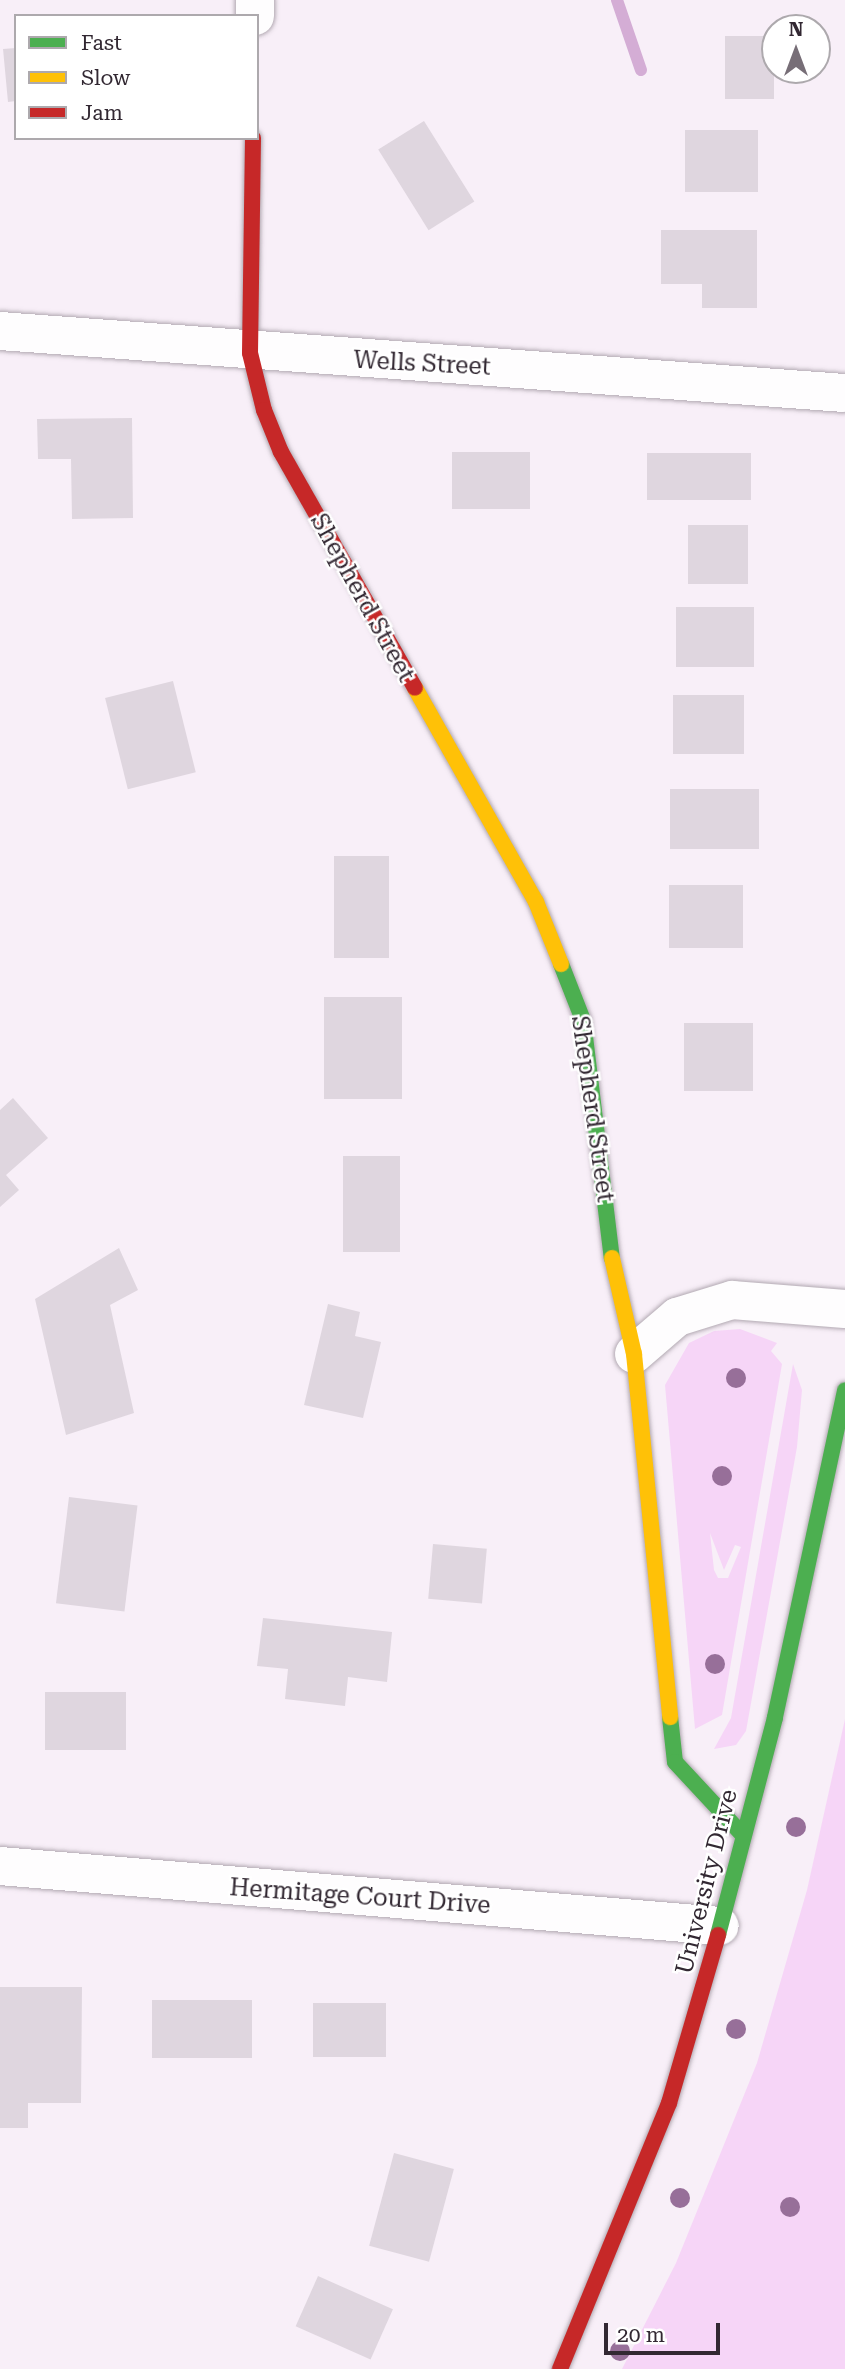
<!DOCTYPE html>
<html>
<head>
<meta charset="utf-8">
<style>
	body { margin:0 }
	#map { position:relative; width:845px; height:2369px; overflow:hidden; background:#f8eff8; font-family:"Roboto Serif",serif }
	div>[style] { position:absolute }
	.green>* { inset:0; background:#f6d5f7 }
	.stream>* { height:12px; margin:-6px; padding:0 6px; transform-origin:6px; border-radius:6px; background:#d4add5 }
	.building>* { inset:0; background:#dfd6df; transform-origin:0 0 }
	.roads { filter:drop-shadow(0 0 2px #b2a9b2) drop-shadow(0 0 2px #b2a9b2) }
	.street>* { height:38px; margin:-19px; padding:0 19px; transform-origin:19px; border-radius:19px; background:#fefdfe }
	.fast>* { height:16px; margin:-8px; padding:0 8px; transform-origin:8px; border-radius:8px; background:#4caf50 }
	.slow>* { height:16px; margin:-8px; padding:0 8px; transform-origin:8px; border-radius:8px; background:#ffc107 }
	.jam>* { height:16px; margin:-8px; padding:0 8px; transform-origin:8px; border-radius:8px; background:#c62828 }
	.trees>* { width:20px; height:20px; margin:-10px; border-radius:50%; background:#976f99 }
	span { translate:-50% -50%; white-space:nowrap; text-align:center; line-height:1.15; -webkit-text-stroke:5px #fff; paint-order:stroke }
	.street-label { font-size:24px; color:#322832 }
	.legend { position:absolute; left:14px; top:14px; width:245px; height:126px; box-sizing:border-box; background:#fff; border:2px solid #ada9ad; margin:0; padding:9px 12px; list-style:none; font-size:21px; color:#322832 }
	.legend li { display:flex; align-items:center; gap:14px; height:35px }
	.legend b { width:35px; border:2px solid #ada9ad }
	.north { position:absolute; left:761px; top:14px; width:70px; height:70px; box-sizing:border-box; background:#fff; border:2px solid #ada9ad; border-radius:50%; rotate:0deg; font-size:19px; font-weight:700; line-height:28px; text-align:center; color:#322832 }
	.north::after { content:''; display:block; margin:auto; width:24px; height:32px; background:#776e77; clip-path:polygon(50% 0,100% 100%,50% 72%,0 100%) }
	.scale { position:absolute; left:604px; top:2323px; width:116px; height:32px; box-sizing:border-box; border:4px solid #322832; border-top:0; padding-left:9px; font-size:21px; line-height:24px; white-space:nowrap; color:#322832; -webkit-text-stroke:5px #fff; paint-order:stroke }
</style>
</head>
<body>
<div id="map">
	<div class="green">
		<i style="clip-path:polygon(evenodd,740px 1329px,777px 1343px,771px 1351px,782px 1364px,722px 1715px,695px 1729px,665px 1385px,689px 1343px,714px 1331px,740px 1329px,710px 1533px,724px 1570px,735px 1545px,741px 1547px,728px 1578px,718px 1578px,714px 1570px,710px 1533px)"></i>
		<i style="clip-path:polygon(793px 1364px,802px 1390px,797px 1447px,746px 1731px,736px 1745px,714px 1749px,731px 1718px)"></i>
		<i style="clip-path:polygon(845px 1719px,845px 2369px,622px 2369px,676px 2263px,757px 2063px,807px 1890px)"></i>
	</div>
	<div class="stream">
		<i style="left:617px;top:0;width:74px;rotate:71.1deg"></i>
	</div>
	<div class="building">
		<i style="left:725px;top:36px;width:49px;height:63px"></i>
		<i style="clip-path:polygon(16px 48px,16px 101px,8px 102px,3px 49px)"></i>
		<i style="left:424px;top:121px;width:95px;height:54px;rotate:58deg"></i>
		<i style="left:685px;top:130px;width:73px;height:62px"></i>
		<i style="clip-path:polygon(661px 230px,757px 230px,757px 308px,702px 308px,702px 284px,661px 284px)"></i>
		<i style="clip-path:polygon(132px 418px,133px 518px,72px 519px,71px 459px,38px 459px,37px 419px)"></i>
		<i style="left:452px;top:452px;width:78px;height:57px"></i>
		<i style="left:751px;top:453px;width:47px;height:104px;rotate:90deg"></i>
		<i style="left:688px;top:525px;width:60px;height:59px"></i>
		<i style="left:676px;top:607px;width:78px;height:60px"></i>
		<i style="left:173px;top:681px;width:94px;height:70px;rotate:76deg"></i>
		<i style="left:673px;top:695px;width:71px;height:59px"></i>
		<i style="left:670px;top:789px;width:89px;height:60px"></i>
		<i style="left:334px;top:856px;width:55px;height:102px"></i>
		<i style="left:669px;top:885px;width:74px;height:63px"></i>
		<i style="left:324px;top:997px;width:78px;height:102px"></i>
		<i style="left:684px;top:1023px;width:69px;height:68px"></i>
		<i style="clip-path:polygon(13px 1098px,48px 1138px,6px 1175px,19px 1190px,0 1207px,0 1110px)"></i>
		<i style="left:343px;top:1156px;width:57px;height:96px"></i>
		<i style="clip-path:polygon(119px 1248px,138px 1290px,110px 1305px,134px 1413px,66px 1435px,35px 1299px)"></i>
		<i style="clip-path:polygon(328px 1304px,360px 1312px,355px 1336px,381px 1342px,363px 1418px,304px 1405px)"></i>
		<i style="left:69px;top:1497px;width:69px;height:107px;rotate:7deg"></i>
		<i style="left:433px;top:1544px;width:54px;height:55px;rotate:5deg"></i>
		<i style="clip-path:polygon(263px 1618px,392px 1632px,387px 1682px,348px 1677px,345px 1706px,285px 1699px,288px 1669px,257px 1666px)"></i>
		<i style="left:45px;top:1692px;width:81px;height:58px"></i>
		<i style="clip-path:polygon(0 1987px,82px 1987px,81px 2103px,28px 2103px,28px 2128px,0 2128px)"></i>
		<i style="left:152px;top:2000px;width:100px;height:58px"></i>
		<i style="left:313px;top:2003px;width:73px;height:54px"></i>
		<i style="left:394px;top:2153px;width:62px;height:96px;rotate:15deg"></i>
		<i style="left:318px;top:2276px;width:82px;height:55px;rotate:24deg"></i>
	</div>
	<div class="roads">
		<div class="street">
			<i style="left:255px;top:16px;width:16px;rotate:-90deg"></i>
			<i style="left:0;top:331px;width:847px;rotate:4.2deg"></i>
			<i style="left:634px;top:1354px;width:57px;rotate:-40.7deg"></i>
			<i style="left:677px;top:1317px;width:58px;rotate:-17.2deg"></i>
			<i style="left:732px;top:1300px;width:113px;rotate:4.6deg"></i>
			<i style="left:0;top:1866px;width:722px;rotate:4.76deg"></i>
		</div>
		<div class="fast">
			<i style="left:561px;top:964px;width:60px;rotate:68.6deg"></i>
			<i style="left:583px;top:1020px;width:240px;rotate:83.1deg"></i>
			<i style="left:670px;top:1717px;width:45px;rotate:83.7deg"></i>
			<i style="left:675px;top:1762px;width:98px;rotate:47.1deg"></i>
			<i style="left:718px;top:1935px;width:225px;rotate:-75.3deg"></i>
			<i style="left:775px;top:1717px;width:334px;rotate:-77.9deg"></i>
		</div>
		<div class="slow">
			<i style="left:415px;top:688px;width:246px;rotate:60.5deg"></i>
			<i style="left:536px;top:902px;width:67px;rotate:68deg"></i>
			<i style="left:612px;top:1258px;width:98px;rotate:77.1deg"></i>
			<i style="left:634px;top:1354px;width:365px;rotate:84.3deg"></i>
		</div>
		<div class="jam">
			<i style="left:253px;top:138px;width:215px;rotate:90.8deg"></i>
			<i style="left:250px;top:353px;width:59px;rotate:76.2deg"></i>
			<i style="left:264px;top:410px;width:45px;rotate:68deg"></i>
			<i style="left:281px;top:452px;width:271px;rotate:60.4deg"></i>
			<i style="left:560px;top:2369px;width:287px;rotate:-67.7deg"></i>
			<i style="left:669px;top:2103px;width:175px;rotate:-73.7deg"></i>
		</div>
	</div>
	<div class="trees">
		<i style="left:736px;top:1378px"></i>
		<i style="left:722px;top:1476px"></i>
		<i style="left:715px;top:1664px"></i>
		<i style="left:796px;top:1827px"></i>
		<i style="left:736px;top:2029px"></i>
		<i style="left:680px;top:2198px"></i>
		<i style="left:790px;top:2207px"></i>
		<i style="left:620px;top:2351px"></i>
	</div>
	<div class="street-label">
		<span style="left:422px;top:364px;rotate:3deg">Wells Street</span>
		<span style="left:362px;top:598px;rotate:61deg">Shepherd Street</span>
		<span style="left:592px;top:1109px;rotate:82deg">Shepherd Street</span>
		<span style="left:707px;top:1882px;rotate:-76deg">University Drive</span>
		<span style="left:360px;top:1897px;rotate:4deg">Hermitage Court Drive</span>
	</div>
	<ul class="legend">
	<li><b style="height:9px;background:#4caf50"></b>Fast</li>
	<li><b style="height:9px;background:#ffc107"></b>Slow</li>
	<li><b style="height:9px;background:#c62828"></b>Jam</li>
	</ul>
	<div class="north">N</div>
	<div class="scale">20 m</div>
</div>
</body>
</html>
